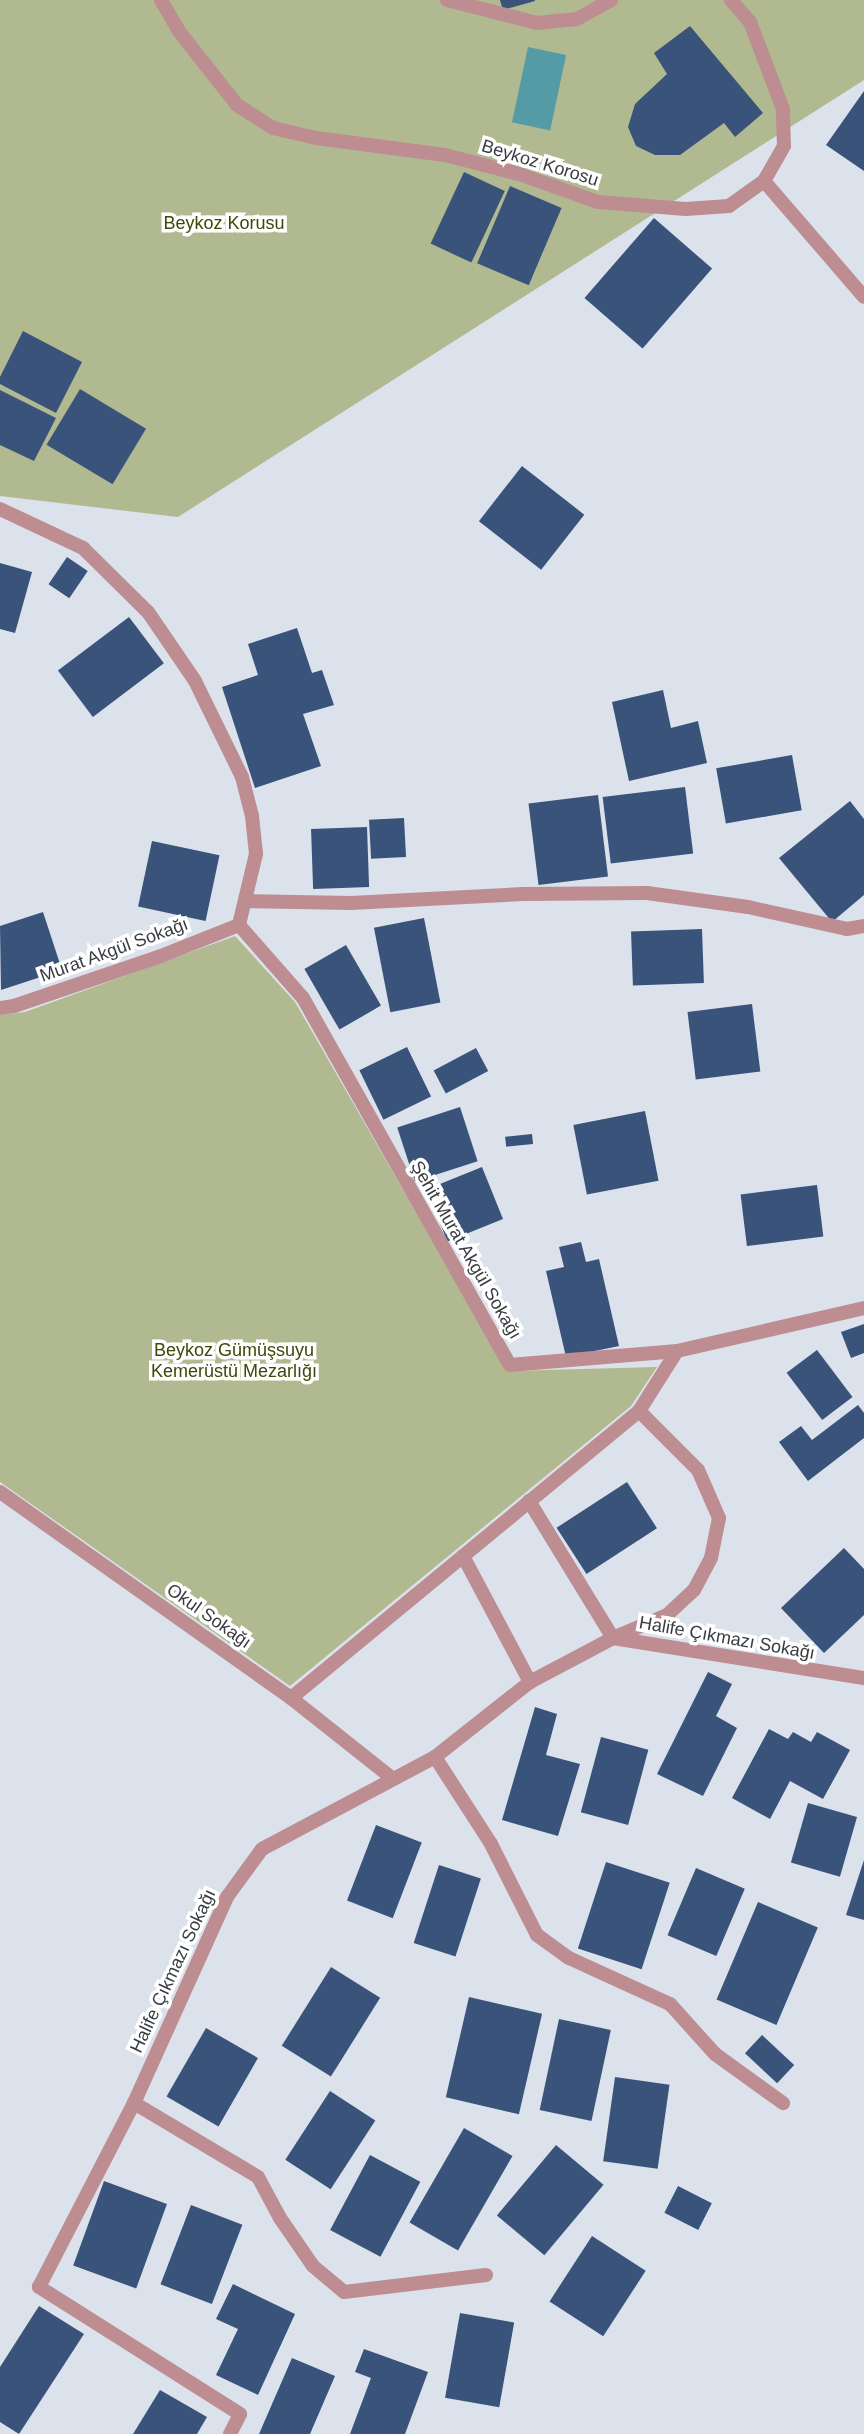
<!DOCTYPE html>
<html>
<head>
<meta charset="utf-8">
<style>
	body { margin:0 }
	#map { position:relative; width:864px; height:2434px; overflow:hidden; background:#dbe2eb; font-family:Arial,sans-serif }
	div>[style] { position:absolute }
	.green>* { inset:0; background:#b1b991 }
	.water>* { inset:0; background:#559ba6; transform-origin:0 0 }
	.building>* { inset:0; background:#3a537b; transform-origin:0 0 }
	.service>* { height:14px; margin:-7px; padding:0 7px; transform-origin:7px; border-radius:7px; background:#bd8d92 }
	.minor>* { height:14px; margin:-7px; padding:0 7px; transform-origin:7px; border-radius:7px; background:#bd8d92 }
	span { translate:-50% -50%; white-space:nowrap; text-align:center; line-height:1.15; -webkit-text-stroke:7px #fff; paint-order:stroke }
	.street-label { font-size:18px; color:#393c40 }
	.park-label { font-size:18px; color:#404809 }
</style>
</head>
<body>
<div id="map">
	<div class="green">
		<i style="clip-path:polygon(0 0,864px 0,864px 80px,178px 517px,0 496px)"></i>
		<i style="clip-path:polygon(235px 936px,295px 1002px,507px 1371px,657px 1367px,631px 1406px,290px 1686px,0 1482px,0 1015px,25px 1012px)"></i>
	</div>
	<div class="water">
		<i style="left:528px;top:47px;width:39px;height:77px;rotate:12deg"></i>
	</div>
	<div class="building">
		<i style="clip-path:polygon(500px 0,535px 0,535px 1px,503px 10px)"></i>
		<i style="clip-path:polygon(690px 26px,763px 113px,735px 137px,724px 123px,680px 155px,655px 155px,636px 146px,628px 127px,635px 104px,667px 74px,654px 53px)"></i>
		<i style="clip-path:polygon(864px 91px,864px 171px,826px 145px)"></i>
		<i style="left:464px;top:172px;width:45px;height:79px;rotate:25deg"></i>
		<i style="left:510px;top:186px;width:56px;height:84px;rotate:23deg"></i>
		<i style="left:654px;top:218px;width:77px;height:106px;rotate:41deg"></i>
		<i style="clip-path:polygon(23px 331px,82px 362px,56px 413px,0 384px,0 377px)"></i>
		<i style="left:80px;top:389px;width:77px;height:65px;rotate:31deg"></i>
		<i style="clip-path:polygon(0 390px,56px 418px,34px 461px,0 445px)"></i>
		<i style="left:522px;top:466px;width:79px;height:70px;rotate:38deg"></i>
		<i style="left:67px;top:557px;width:25px;height:33px;rotate:34deg"></i>
		<i style="clip-path:polygon(0 563px,32px 572px,15px 633px,0 629px)"></i>
		<i style="left:129px;top:617px;width:58px;height:89px;rotate:53deg"></i>
		<i style="clip-path:polygon(297px 628px,312px 673px,322px 670px,334px 705px,303px 714px,321px 766px,255px 788px,222px 687px,258px 675px,248px 644px)"></i>
		<i style="clip-path:polygon(663px 690px,671px 728px,698px 721px,707px 763px,629px 781px,612px 702px)"></i>
		<i style="left:792px;top:755px;width:56px;height:77px;rotate:80deg"></i>
		<i style="left:685px;top:787px;width:67px;height:83px;rotate:83deg"></i>
		<i style="left:598px;top:795px;width:82px;height:70px;rotate:83deg"></i>
		<i style="clip-path:polygon(850px 801px,864px 819px,864px 895px,832px 922px,779px 858px)"></i>
		<i style="left:404px;top:818px;width:39px;height:35px;rotate:87deg"></i>
		<i style="left:367px;top:827px;width:60px;height:56px;rotate:88deg"></i>
		<i style="left:152px;top:841px;width:69px;height:67px;rotate:12deg"></i>
		<i style="clip-path:polygon(43px 912px,62px 970px,1px 990px,0 926px)"></i>
		<i style="left:424px;top:918px;width:86px;height:51px;rotate:79deg"></i>
		<i style="left:702px;top:929px;width:54px;height:71px;rotate:88deg"></i>
		<i style="left:346px;top:945px;width:70px;height:48px;rotate:60deg"></i>
		<i style="left:752px;top:1004px;width:68px;height:65px;rotate:83deg"></i>
		<i style="left:407px;top:1047px;width:55px;height:53px;rotate:64deg"></i>
		<i style="left:476px;top:1048px;width:26px;height:48px;rotate:62deg"></i>
		<i style="left:460px;top:1107px;width:57px;height:66px;rotate:72deg"></i>
		<i style="left:645px;top:1111px;width:71px;height:73px;rotate:79deg"></i>
		<i style="left:532px;top:1134px;width:10px;height:27px;rotate:84deg"></i>
		<i style="left:482px;top:1167px;width:56px;height:60px;rotate:68deg"></i>
		<i style="left:817px;top:1185px;width:52px;height:77px;rotate:83deg"></i>
		<i style="clip-path:polygon(581px 1242px,586px 1262px,599px 1259px,619px 1346px,566px 1357px,546px 1271px,564px 1267px,559px 1247px)"></i>
		<i style="clip-path:polygon(864px 1324px,864px 1353px,851px 1358px,841px 1332px)"></i>
		<i style="left:817px;top:1350px;width:59px;height:38px;rotate:53deg"></i>
		<i style="clip-path:polygon(858px 1405px,864px 1413px,864px 1438px,808px 1481px,779px 1442px,801px 1426px,812px 1440px)"></i>
		<i style="left:627px;top:1482px;width:55px;height:84px;rotate:57deg"></i>
		<i style="clip-path:polygon(844px 1548px,864px 1569px,864px 1615px,824px 1653px,781px 1608px)"></i>
		<i style="clip-path:polygon(708px 1672px,732px 1684px,716px 1716px,737px 1728px,703px 1796px,657px 1774px)"></i>
		<i style="clip-path:polygon(535px 1707px,557px 1714px,546px 1755px,580px 1764px,558px 1836px,502px 1820px)"></i>
		<i style="clip-path:polygon(769px 1729px,788px 1739px,793px 1732px,811px 1742px,817px 1732px,850px 1750px,823px 1799px,790px 1781px,770px 1819px,732px 1798px)"></i>
		<i style="left:601px;top:1737px;width:49px;height:78px;rotate:15deg"></i>
		<i style="left:808px;top:1803px;width:51px;height:62px;rotate:16deg"></i>
		<i style="left:376px;top:1825px;width:49px;height:81px;rotate:21deg"></i>
		<i style="clip-path:polygon(864px 1860px,864px 1920px,846px 1915px)"></i>
		<i style="left:606px;top:1862px;width:67px;height:91px;rotate:18deg"></i>
		<i style="left:439px;top:1865px;width:44px;height:82px;rotate:18deg"></i>
		<i style="left:696px;top:1868px;width:53px;height:73px;rotate:23deg"></i>
		<i style="left:758px;top:1902px;width:65px;height:106px;rotate:23deg"></i>
		<i style="left:331px;top:1967px;width:58px;height:93px;rotate:32deg"></i>
		<i style="left:469px;top:1997px;width:75px;height:103px;rotate:13deg"></i>
		<i style="left:559px;top:2019px;width:53px;height:93px;rotate:12deg"></i>
		<i style="left:206px;top:2028px;width:60px;height:79px;rotate:30deg"></i>
		<i style="left:762px;top:2035px;width:44px;height:25px;rotate:43deg"></i>
		<i style="left:615px;top:2077px;width:55px;height:85px;rotate:8deg"></i>
		<i style="left:330px;top:2091px;width:54px;height:82px;rotate:33deg"></i>
		<i style="left:464px;top:2128px;width:56px;height:109px;rotate:30deg"></i>
		<i style="left:556px;top:2145px;width:62px;height:92px;rotate:40deg"></i>
		<i style="left:370px;top:2155px;width:57px;height:85px;rotate:28deg"></i>
		<i style="left:104px;top:2181px;width:67px;height:90px;rotate:20deg"></i>
		<i style="left:678px;top:2186px;width:38px;height:30px;rotate:27deg"></i>
		<i style="left:191px;top:2205px;width:55px;height:85px;rotate:21deg"></i>
		<i style="left:592px;top:2236px;width:64px;height:78px;rotate:33deg"></i>
		<i style="clip-path:polygon(233px 2284px,295px 2314px,258px 2395px,216px 2375px,238px 2329px,216px 2319px)"></i>
		<i style="clip-path:polygon(39px 2306px,84px 2334px,19px 2434px,0 2422px,0 2367px)"></i>
		<i style="left:460px;top:2313px;width:55px;height:86px;rotate:10deg"></i>
		<i style="clip-path:polygon(364px 2349px,428px 2372px,405px 2434px,350px 2434px,371px 2378px,355px 2372px)"></i>
		<i style="clip-path:polygon(292px 2358px,335px 2376px,310px 2434px,259px 2434px)"></i>
		<i style="clip-path:polygon(160px 2390px,207px 2417px,197px 2434px,133px 2434px)"></i>
	</div>
	<div class="service">
		<i style="left:529px;top:1501px;width:161px;rotate:58.5deg"></i>
		<i style="left:613px;top:1638px;width:59px;rotate:-23.1deg"></i>
		<i style="left:667px;top:1615px;width:37px;rotate:-43deg"></i>
		<i style="left:694px;top:1590px;width:36px;rotate:-62deg"></i>
		<i style="left:711px;top:1558px;width:41px;rotate:-78.7deg"></i>
		<i style="left:719px;top:1518px;width:52px;rotate:-113.6deg"></i>
		<i style="left:698px;top:1470px;width:83px;rotate:-135deg"></i>
		<i style="left:463px;top:1556px;width:143px;rotate:62deg"></i>
		<i style="left:291px;top:1698px;width:451px;rotate:-39.5deg"></i>
		<i style="left:639px;top:1411px;width:71px;rotate:-57.7deg"></i>
	</div>
	<div class="minor">
		<i style="left:161px;top:0;width:34px;rotate:60deg"></i>
		<i style="left:178px;top:30px;width:95px;rotate:51.8deg"></i>
		<i style="left:237px;top:105px;width:43px;rotate:32.6deg"></i>
		<i style="left:273px;top:128px;width:44px;rotate:13.1deg"></i>
		<i style="left:316px;top:138px;width:130px;rotate:7.5deg"></i>
		<i style="left:445px;top:155px;width:76px;rotate:14.4deg"></i>
		<i style="left:519px;top:174px;width:84px;rotate:19.5deg"></i>
		<i style="left:598px;top:202px;width:88px;rotate:4.5deg"></i>
		<i style="left:686px;top:209px;width:43px;rotate:-4deg"></i>
		<i style="left:729px;top:206px;width:43px;rotate:-35.5deg"></i>
		<i style="left:764px;top:181px;width:40px;rotate:-60.3deg"></i>
		<i style="left:784px;top:146px;width:37px;rotate:-92deg"></i>
		<i style="left:783px;top:109px;width:93px;rotate:-110.8deg"></i>
		<i style="left:750px;top:22px;width:29px;rotate:-131deg"></i>
		<i style="left:447px;top:0;width:93px;rotate:14.3deg"></i>
		<i style="left:537px;top:23px;width:40px;rotate:-5.7deg"></i>
		<i style="left:577px;top:19px;width:39px;rotate:-29deg"></i>
		<i style="left:764px;top:181px;width:153px;rotate:49.2deg"></i>
		<i style="left:0;top:509px;width:92px;rotate:25.2deg"></i>
		<i style="left:83px;top:548px;width:91px;rotate:44.6deg"></i>
		<i style="left:148px;top:612px;width:83px;rotate:55.7deg"></i>
		<i style="left:195px;top:681px;width:107px;rotate:63.9deg"></i>
		<i style="left:242px;top:777px;width:40px;rotate:75.6deg"></i>
		<i style="left:252px;top:816px;width:38px;rotate:84deg"></i>
		<i style="left:256px;top:854px;width:73px;rotate:103.5deg"></i>
		<i style="left:246px;top:901px;width:105px;rotate:1.1deg"></i>
		<i style="left:351px;top:903px;width:172px;rotate:-3deg"></i>
		<i style="left:523px;top:894px;width:124px;rotate:-0.5deg"></i>
		<i style="left:647px;top:893px;width:102px;rotate:7.9deg"></i>
		<i style="left:748px;top:907px;width:101px;rotate:12.5deg"></i>
		<i style="left:847px;top:929px;width:17px;rotate:-10deg"></i>
		<i style="left:239px;top:925px;width:97px;rotate:48.8deg"></i>
		<i style="left:303px;top:998px;width:421px;rotate:60.6deg"></i>
		<i style="left:510px;top:1365px;width:168px;rotate:-4.8deg"></i>
		<i style="left:677px;top:1351px;width:192px;rotate:-12.9deg"></i>
		<i style="left:0;top:1008px;width:14px;rotate:-8deg"></i>
		<i style="left:14px;top:1006px;width:155px;rotate:-18.8deg"></i>
		<i style="left:161px;top:956px;width:84px;rotate:-21.7deg"></i>
		<i style="left:0;top:1492px;width:357px;rotate:35.3deg"></i>
		<i style="left:291px;top:1698px;width:129px;rotate:38.4deg"></i>
		<i style="left:435px;top:1757px;width:103px;rotate:57.2deg"></i>
		<i style="left:491px;top:1844px;width:102px;rotate:63.2deg"></i>
		<i style="left:537px;top:1935px;width:39px;rotate:36deg"></i>
		<i style="left:569px;top:1958px;width:111px;rotate:24.5deg"></i>
		<i style="left:670px;top:2004px;width:67px;rotate:48deg"></i>
		<i style="left:715px;top:2054px;width:84px;rotate:35.8deg"></i>
		<i style="left:134px;top:2103px;width:144px;rotate:30.8deg"></i>
		<i style="left:258px;top:2177px;width:47px;rotate:61.8deg"></i>
		<i style="left:280px;top:2218px;width:58px;rotate:55.5deg"></i>
		<i style="left:313px;top:2266px;width:40px;rotate:40deg"></i>
		<i style="left:344px;top:2292px;width:143px;rotate:-6.8deg"></i>
		<i style="left:230px;top:2434px;width:22px;rotate:-63deg"></i>
		<i style="left:240px;top:2414px;width:238px;rotate:-147.7deg"></i>
		<i style="left:39px;top:2287px;width:207px;rotate:-62.7deg"></i>
		<i style="left:134px;top:2103px;width:226px;rotate:-65.7deg"></i>
		<i style="left:227px;top:1897px;width:59px;rotate:-53.9deg"></i>
		<i style="left:262px;top:1849px;width:196px;rotate:-28deg"></i>
		<i style="left:435px;top:1757px;width:121px;rotate:-38.3deg"></i>
		<i style="left:530px;top:1682px;width:94px;rotate:-27.9deg"></i>
		<i style="left:613px;top:1638px;width:254px;rotate:9.1deg"></i>
	</div>
	<div class="street-label">
		<span style="left:540px;top:163px;rotate:17deg">Beykoz Korosu</span>
		<span style="left:114px;top:950px;rotate:-20deg">Murat Akgül Sokağı</span>
		<span style="left:466px;top:1250px;rotate:60deg">Şehit Murat Akgül Sokağı</span>
		<span style="left:209px;top:1616px;rotate:35deg">Okul Sokağı</span>
		<span style="left:727px;top:1638px;rotate:10deg">Halife Çıkmazı Sokağı</span>
		<span style="left:173px;top:1971px;rotate:-65deg">Halife Çıkmazı Sokağı</span>
	</div>
	<div class="park-label">
		<span style="left:224px;top:223px">Beykoz Korusu</span>
		<span style="left:234px;top:1361px">Beykoz Gümüşsuyu<br>Kemerüstü Mezarlığı</span>
	</div>
</div>
</body>
</html>
